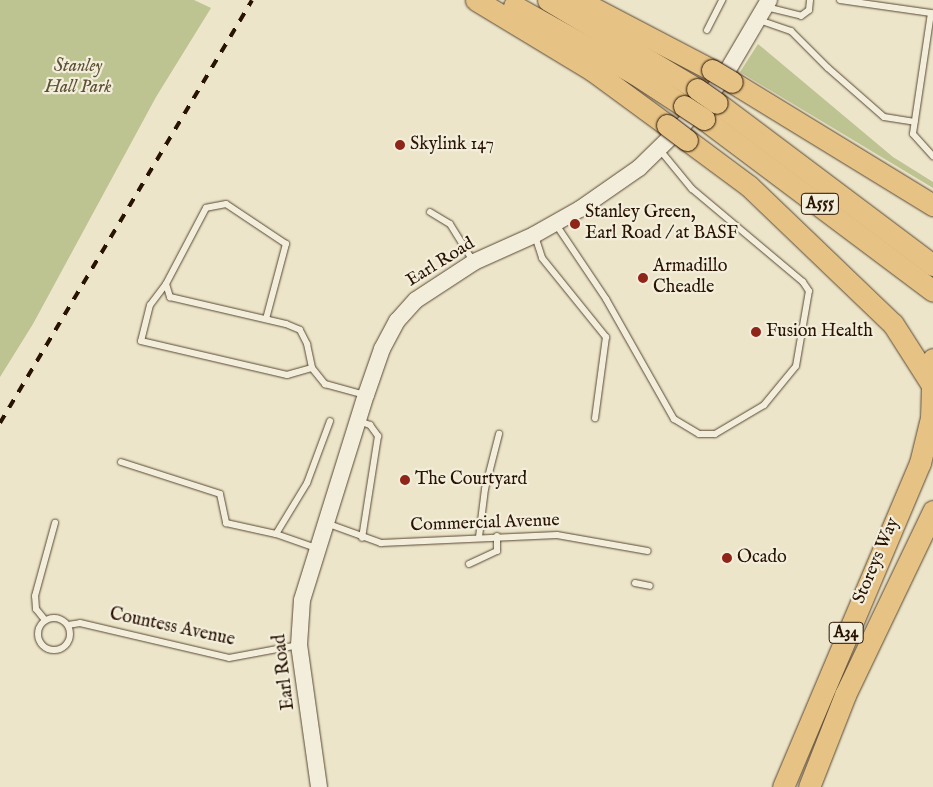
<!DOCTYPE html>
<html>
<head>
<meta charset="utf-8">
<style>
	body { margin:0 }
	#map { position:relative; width:933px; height:787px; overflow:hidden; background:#ece5c9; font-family:"IM FELL English",serif }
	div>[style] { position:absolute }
	.green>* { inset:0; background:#bec392 }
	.roads { filter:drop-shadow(0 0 1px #594732) drop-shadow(0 0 1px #594732) }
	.service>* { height:6px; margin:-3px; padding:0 3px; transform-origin:3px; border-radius:3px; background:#f3eedc }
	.service>.ring { margin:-3px; padding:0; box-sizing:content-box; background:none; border:6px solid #f3eedc; border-radius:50% }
	.tertiary>* { height:16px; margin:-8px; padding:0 8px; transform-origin:8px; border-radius:8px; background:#f3eedc }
	.trunk>* { height:21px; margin:-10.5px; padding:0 10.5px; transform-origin:10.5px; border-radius:10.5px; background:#e6c284 }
	.rail>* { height:4px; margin-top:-2px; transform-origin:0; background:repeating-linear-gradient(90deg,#281200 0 9px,transparent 0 18px) }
	.bridges { filter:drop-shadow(0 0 1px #281200) drop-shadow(0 0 1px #281200) }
	.trunk-bridge>* { height:21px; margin:-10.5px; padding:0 10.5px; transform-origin:10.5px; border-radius:10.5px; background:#e6c284 }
	.dots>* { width:14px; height:14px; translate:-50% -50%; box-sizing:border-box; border:2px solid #f3eedc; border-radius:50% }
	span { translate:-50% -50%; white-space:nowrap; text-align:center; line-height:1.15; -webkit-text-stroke:4.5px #f3eedc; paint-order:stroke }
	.shield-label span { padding:1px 4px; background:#f3eedc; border:1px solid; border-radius:4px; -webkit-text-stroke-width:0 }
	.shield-label { font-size:16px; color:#281200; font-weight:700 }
	.park-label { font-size:18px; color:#5c5033; font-style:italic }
	.poi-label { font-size:18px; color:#281200 }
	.left { translate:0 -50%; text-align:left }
	.street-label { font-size:18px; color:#281200 }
</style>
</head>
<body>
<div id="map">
	<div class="green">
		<i style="clip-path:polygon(0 0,194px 0,211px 8px,156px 97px,33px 324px,0 377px)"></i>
		<i style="clip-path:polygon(758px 44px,893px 157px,933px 182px,933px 188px,740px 72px)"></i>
	</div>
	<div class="roads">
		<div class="service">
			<i style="left:840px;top:0;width:92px;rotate:8.1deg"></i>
			<i style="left:931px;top:13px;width:122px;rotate:98.5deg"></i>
			<i style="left:913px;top:134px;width:30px;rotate:48deg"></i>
			<i style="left:766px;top:7px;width:36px;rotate:14deg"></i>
			<i style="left:801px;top:16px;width:10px;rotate:-37deg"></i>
			<i style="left:809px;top:10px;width:10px;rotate:-84deg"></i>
			<i style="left:759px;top:20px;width:34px;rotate:19deg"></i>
			<i style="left:791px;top:31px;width:52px;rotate:45deg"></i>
			<i style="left:828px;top:68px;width:74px;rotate:41.2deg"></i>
			<i style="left:884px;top:117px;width:31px;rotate:9deg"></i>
			<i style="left:707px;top:30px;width:34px;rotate:-63deg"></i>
			<i style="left:430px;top:212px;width:23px;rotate:31deg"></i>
			<i style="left:450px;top:224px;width:44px;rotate:58.1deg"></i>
			<i style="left:555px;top:223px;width:92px;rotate:56.1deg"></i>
			<i style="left:606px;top:299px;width:138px;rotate:60.5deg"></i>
			<i style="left:674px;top:419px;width:29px;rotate:31deg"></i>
			<i style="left:699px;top:434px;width:16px"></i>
			<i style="left:715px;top:434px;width:57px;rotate:-30.6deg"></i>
			<i style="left:764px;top:405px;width:50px;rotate:-50.6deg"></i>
			<i style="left:796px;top:366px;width:76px;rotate:-80.2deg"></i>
			<i style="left:809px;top:291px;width:11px;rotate:-124deg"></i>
			<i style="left:803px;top:282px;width:145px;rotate:-140deg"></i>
			<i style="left:692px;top:189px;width:50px;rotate:-129.4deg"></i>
			<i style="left:535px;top:236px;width:23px;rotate:72deg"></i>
			<i style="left:542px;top:258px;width:102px;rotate:51deg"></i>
			<i style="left:606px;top:337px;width:82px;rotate:97.7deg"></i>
			<i style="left:166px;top:284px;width:26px;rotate:127deg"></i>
			<i style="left:150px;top:305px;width:37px;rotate:104deg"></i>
			<i style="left:141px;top:341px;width:150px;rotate:13.1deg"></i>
			<i style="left:287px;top:375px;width:26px;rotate:-16deg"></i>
			<i style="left:266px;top:319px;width:78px;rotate:-75.1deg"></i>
			<i style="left:286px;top:244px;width:72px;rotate:-146.3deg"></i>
			<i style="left:226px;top:204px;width:20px;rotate:169deg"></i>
			<i style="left:206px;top:208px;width:86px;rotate:117.8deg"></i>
			<i style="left:166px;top:284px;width:14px;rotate:73deg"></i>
			<i style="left:170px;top:297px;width:119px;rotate:13.1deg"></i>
			<i style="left:286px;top:324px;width:15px;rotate:23deg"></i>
			<i style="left:300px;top:330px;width:16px;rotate:63deg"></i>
			<i style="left:307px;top:344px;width:25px;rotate:78deg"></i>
			<i style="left:312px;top:368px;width:21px;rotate:51deg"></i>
			<i style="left:325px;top:384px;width:41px;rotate:15.4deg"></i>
			<i style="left:359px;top:421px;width:12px;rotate:20deg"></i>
			<i style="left:370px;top:425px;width:14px;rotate:54deg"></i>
			<i style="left:378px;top:436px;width:103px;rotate:98.9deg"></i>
			<i style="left:121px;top:462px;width:104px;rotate:17.9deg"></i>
			<i style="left:220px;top:494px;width:30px;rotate:78deg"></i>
			<i style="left:226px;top:523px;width:51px;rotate:12.4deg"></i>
			<i style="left:276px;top:534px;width:42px;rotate:19.3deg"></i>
			<i style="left:326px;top:523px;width:59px;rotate:20deg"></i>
			<i style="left:381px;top:543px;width:176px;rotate:-2.6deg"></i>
			<i style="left:557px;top:535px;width:92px;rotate:10deg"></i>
			<i style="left:276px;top:534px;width:60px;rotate:-58.7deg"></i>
			<i style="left:307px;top:483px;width:66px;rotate:-69.6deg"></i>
			<i style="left:479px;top:537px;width:48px;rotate:-82.9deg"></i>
			<i style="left:485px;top:489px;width:57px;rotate:-75.7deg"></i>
			<i style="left:469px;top:564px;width:31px;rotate:-25deg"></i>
			<i style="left:497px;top:551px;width:15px;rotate:-90deg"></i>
			<i style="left:635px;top:583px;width:15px;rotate:11deg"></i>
			<i class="ring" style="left:38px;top:618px;width:26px;height:26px"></i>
			<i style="left:45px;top:620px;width:14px;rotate:-129deg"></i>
			<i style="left:36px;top:609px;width:13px;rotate:-94deg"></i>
			<i style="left:35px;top:596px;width:76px;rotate:-74.7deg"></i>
			<i style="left:68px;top:625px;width:12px;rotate:-9deg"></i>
			<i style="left:80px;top:623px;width:153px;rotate:13.2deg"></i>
			<i style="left:229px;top:658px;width:71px;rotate:-10.5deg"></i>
		</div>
		<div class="tertiary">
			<i style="left:319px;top:787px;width:143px;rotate:-98deg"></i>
			<i style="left:299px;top:645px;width:45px;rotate:-86.2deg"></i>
			<i style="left:302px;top:600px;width:215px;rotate:-72.7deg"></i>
			<i style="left:366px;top:395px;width:49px;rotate:-70.8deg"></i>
			<i style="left:382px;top:349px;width:32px;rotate:-62deg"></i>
			<i style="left:397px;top:321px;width:28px;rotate:-48deg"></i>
			<i style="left:416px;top:300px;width:69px;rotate:-33.2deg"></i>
			<i style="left:474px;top:262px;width:66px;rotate:-24.2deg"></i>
			<i style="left:534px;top:235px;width:53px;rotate:-29.5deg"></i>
			<i style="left:580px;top:209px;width:72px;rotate:-34.8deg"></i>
			<i style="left:639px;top:168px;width:63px;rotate:-44.4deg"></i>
			<i style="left:684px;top:124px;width:58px;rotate:-49.2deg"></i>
			<i style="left:722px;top:80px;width:93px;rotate:-59.6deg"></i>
		</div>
		<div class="trunk">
			<i style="left:476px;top:0;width:135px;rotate:31.1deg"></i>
			<i style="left:592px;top:70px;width:93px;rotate:36.3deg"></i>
			<i style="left:548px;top:0;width:174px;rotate:30.9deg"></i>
			<i style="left:578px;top:0;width:151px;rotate:27.6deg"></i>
			<i style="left:514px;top:6px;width:139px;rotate:29.3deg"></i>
			<i style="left:635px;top:74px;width:59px;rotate:33.1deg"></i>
			<i style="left:732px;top:82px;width:236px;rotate:31.5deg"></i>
			<i style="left:717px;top:103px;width:270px;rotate:36.9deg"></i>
			<i style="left:704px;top:119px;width:286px;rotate:36.9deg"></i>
			<i style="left:687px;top:140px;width:77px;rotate:36.6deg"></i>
			<i style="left:749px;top:186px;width:199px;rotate:43.8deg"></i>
			<i style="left:893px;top:324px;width:72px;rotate:57.4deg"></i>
			<i style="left:783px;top:787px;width:352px;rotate:-67.1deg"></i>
			<i style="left:920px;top:463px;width:46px;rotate:-76.3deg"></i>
			<i style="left:931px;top:418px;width:59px;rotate:-88.1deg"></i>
			<i style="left:809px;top:787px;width:99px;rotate:-68.6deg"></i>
			<i style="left:845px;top:695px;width:204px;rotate:-64.4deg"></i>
		</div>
	</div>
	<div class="rail">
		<i style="left:0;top:423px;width:492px;rotate:-59.2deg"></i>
	</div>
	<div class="bridges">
		<div class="trunk-bridge">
			<i style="left:712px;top:70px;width:23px;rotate:31deg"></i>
			<i style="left:697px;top:89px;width:24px;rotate:35deg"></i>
			<i style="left:684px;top:106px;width:24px;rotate:33deg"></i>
			<i style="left:667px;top:125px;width:25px;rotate:37deg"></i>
		</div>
	</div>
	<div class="dots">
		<i style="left:400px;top:145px;background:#8f2418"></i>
		<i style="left:575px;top:224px;background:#8f2418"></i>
		<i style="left:643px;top:278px;background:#8f2418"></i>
		<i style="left:756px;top:332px;background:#8f2418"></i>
		<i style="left:405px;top:480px;background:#8f2418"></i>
		<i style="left:727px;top:558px;background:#8f2418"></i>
	</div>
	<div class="shield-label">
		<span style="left:820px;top:204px">A555</span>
		<span style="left:846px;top:633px">A34</span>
	</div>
	<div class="park-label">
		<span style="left:78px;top:78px">Stanley<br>Hall Park</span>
	</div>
	<div class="poi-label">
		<span class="left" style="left:410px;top:145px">Skylink 147</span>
		<span class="left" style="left:585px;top:224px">Stanley Green,<br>Earl Road / at BASF</span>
		<span class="left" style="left:653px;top:278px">Armadillo<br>Cheadle</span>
		<span class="left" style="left:766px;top:332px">Fusion Health</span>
		<span class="left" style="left:415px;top:480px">The Courtyard</span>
		<span class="left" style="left:737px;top:558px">Ocado</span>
	</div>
	<div class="street-label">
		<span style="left:441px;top:263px;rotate:-32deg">Earl Road</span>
		<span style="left:485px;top:524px;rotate:-2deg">Commercial Avenue</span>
		<span style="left:877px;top:561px;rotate:-67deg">Storeys Way</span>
		<span style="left:172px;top:628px;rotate:12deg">Countess Avenue</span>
		<span style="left:285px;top:672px;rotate:-97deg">Earl Road</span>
	</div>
</div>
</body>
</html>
